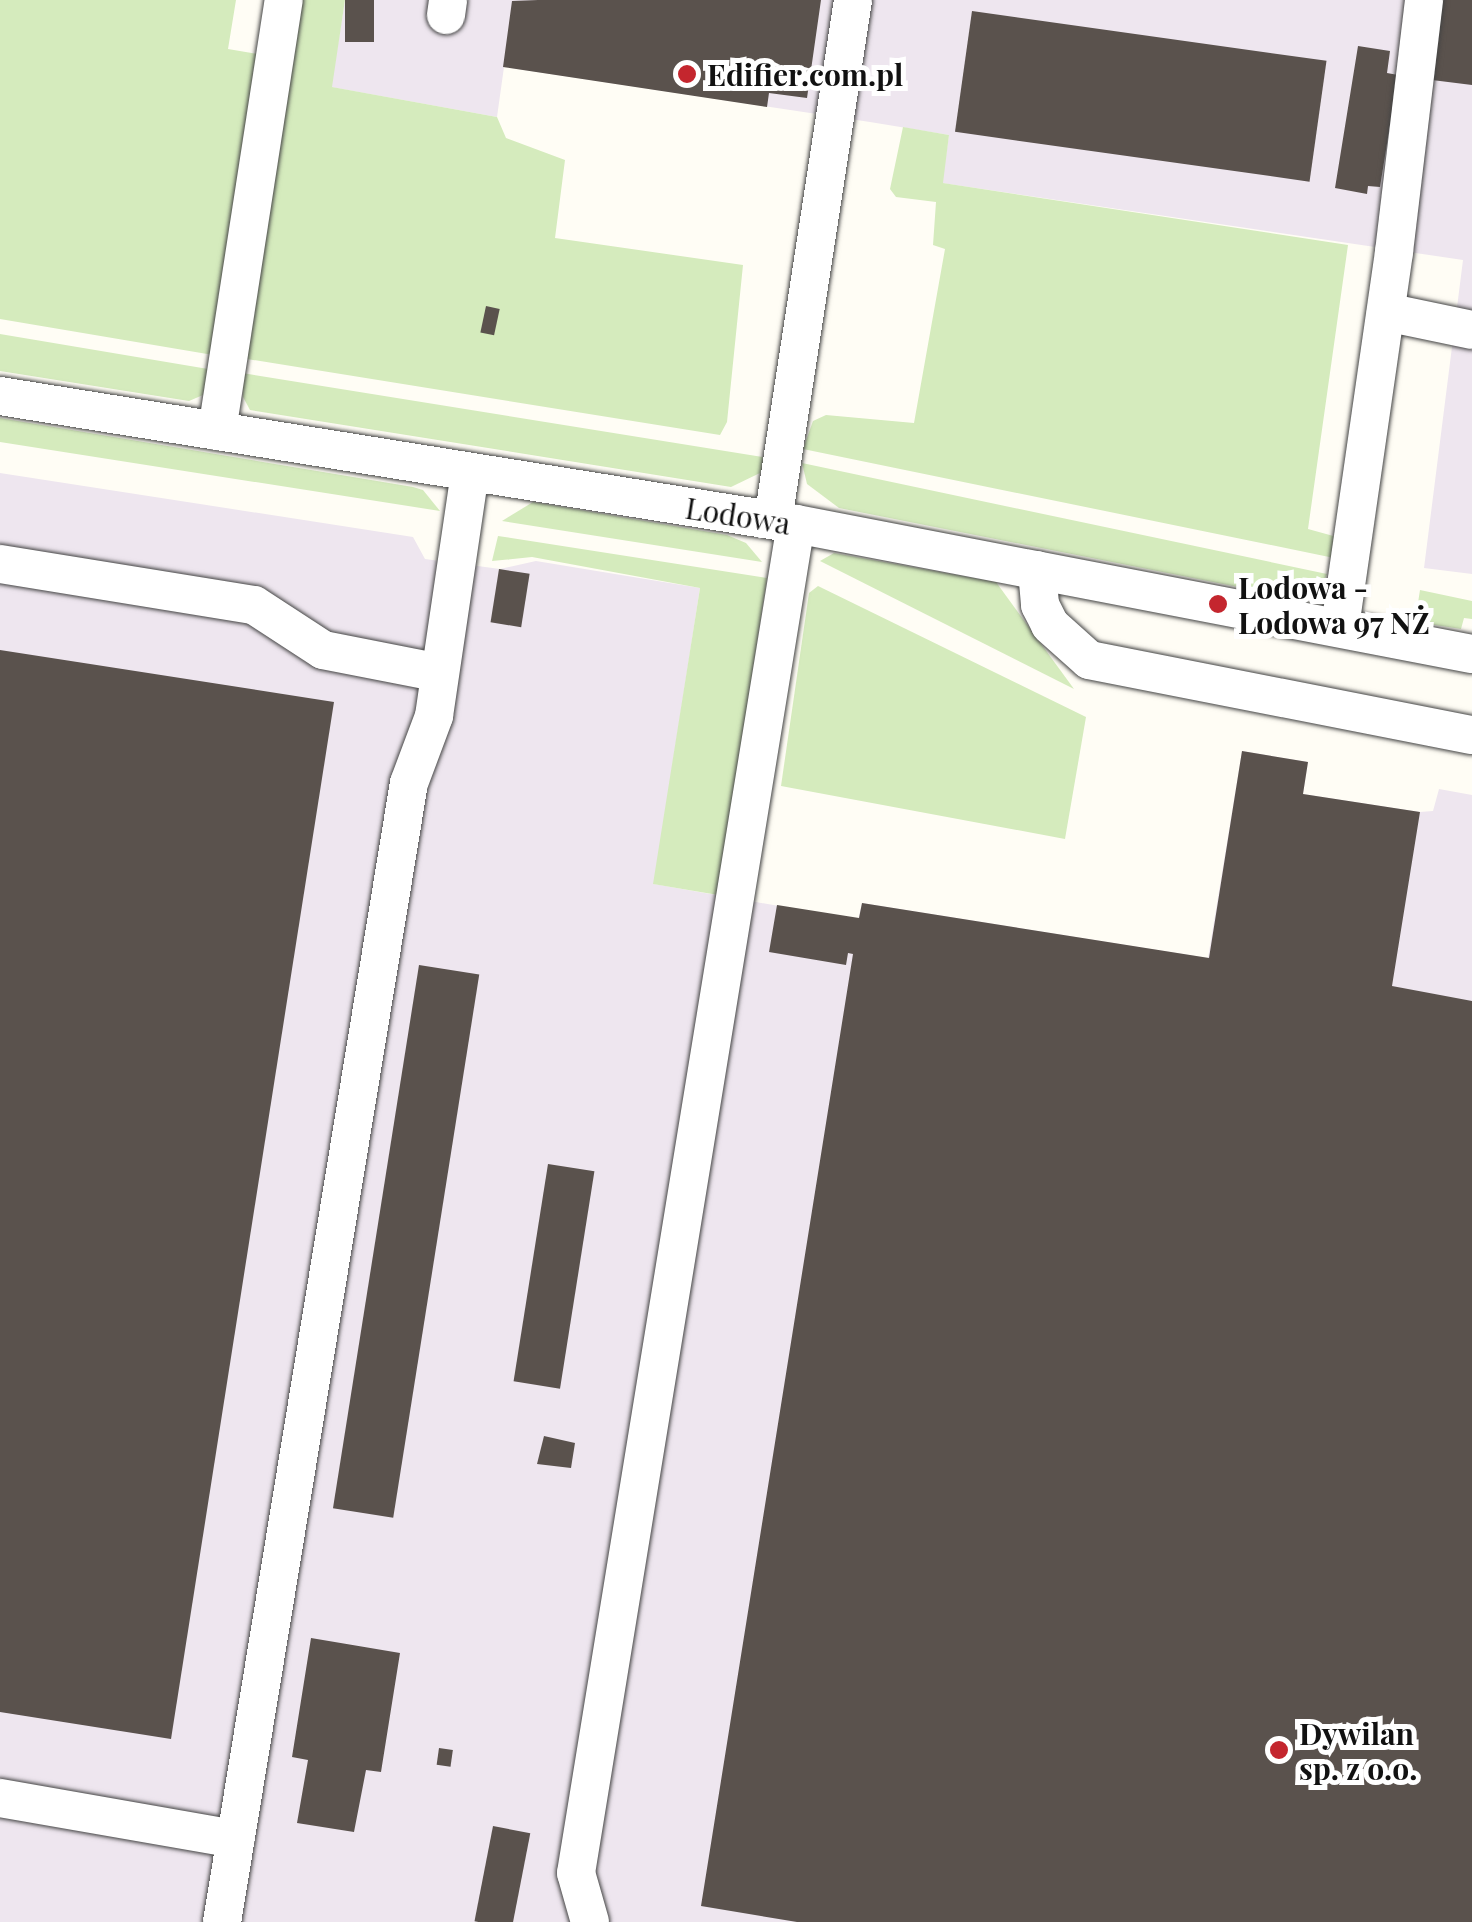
<!DOCTYPE html>
<html>
<head>
<meta charset="utf-8">
<style>
	body { margin:0 }
	#map { position:relative; width:1472px; height:1922px; overflow:hidden; background:#fffdf5; font-family:"Playfair Display",serif }
	div>[style] { position:absolute }
	.industrial>* { inset:0; background:#eee6ef }
	.green>* { inset:0; background:#d5ebbd }
	.building>* { inset:0; background:#5a524d; transform-origin:0 0 }
	.roads { filter:drop-shadow(0 0 2px #444) drop-shadow(0 0 2px #444) }
	.minor>* { height:38px; margin:-19px; padding:0 19px; transform-origin:19px; border-radius:19px; background:#fff }
	.dots>* { width:28px; height:28px; translate:-50% -50%; box-sizing:border-box; border:5px solid #fff; border-radius:50% }
	span { translate:-50% -50%; white-space:nowrap; text-align:center; line-height:1.15; -webkit-text-stroke:10px #fff; paint-order:stroke }
	.poi-label { font-size:30px; color:#111; font-weight:700 }
	.left { translate:0 -50%; text-align:left }
	.street-label { font-size:30px; color:#111 }
</style>
</head>
<body>
<div id="map">
	<div class="industrial">
		<i style="clip-path:polygon(345px 0,1472px 0,1472px 574px,1424px 568px,1463px 260px,942px 183px,949px 135px,870px 122px,504px 67px,497px 117px,331px 87px)"></i>
		<i style="clip-path:polygon(0 473px,413px 537px,425px 559px,500px 569px,536px 561px,700px 588px,654px 884px,858px 920px,862px 903px,1208px 958px,1242px 751px,1308px 762px,1303px 794px,1420px 812px,1433px 811px,1439px 789px,1472px 795px,1472px 1922px,0 1922px)"></i>
	</div>
	<div class="green">
		<i style="clip-path:polygon(0 0,236px 0,228px 49px,264px 55px,219px 356px,0 319px)"></i>
		<i style="clip-path:polygon(299px 0,345px 0,332px 87px,497px 117px,506px 138px,565px 160px,555px 238px,743px 265px,727px 422px,720px 435px,241px 358px)"></i>
		<i style="clip-path:polygon(903px 127px,949px 135px,943px 183px,1348px 245px,1308px 529px,1337px 537px,1334px 558px,803px 449px,813px 421px,826px 415px,914px 423px,945px 249px,933px 245px,936px 202px,896px 197px,890px 189px)"></i>
		<i style="clip-path:polygon(0 334px,214px 370px,203px 395px,189px 401px,0 371px)"></i>
		<i style="clip-path:polygon(242px 373px,769px 458px,760px 473px,731px 487px,250px 410px,243px 397px)"></i>
		<i style="clip-path:polygon(0 418px,413px 487px,423px 490px,440px 511px,0 442px)"></i>
		<i style="clip-path:polygon(802px 463px,1327px 574px,1321px 588px,1304px 600px,839px 508px,807px 484px)"></i>
		<i style="clip-path:polygon(533px 502px,727px 535px,746px 543px,762px 562px,502px 521px)"></i>
		<i style="clip-path:polygon(498px 536px,767px 578px,718px 895px,653px 884px,700px 588px,532px 557px,492px 561px)"></i>
		<i style="clip-path:polygon(834px 553px,996px 582px,1074px 689px,820px 561px)"></i>
		<i style="clip-path:polygon(818px 586px,1086px 717px,1065px 839px,781px 786px,809px 593px)"></i>
		<i style="clip-path:polygon(1420px 590px,1472px 601px,1472px 619px,1464px 618px,1461px 629px,1415px 622px)"></i>
	</div>
	<div class="building">
		<i style="left:345px;top:0;width:29px;height:42px"></i>
		<i style="clip-path:polygon(538px 0,821px 0,807px 98px,769px 93px,767px 107px,503px 67px,512px 1px)"></i>
		<i style="clip-path:polygon(1443px 0,1472px 0,1472px 85px,1432px 80px)"></i>
		<i style="left:972px;top:11px;width:358px;height:122px;rotate:8deg"></i>
		<i style="clip-path:polygon(1358px 46px,1390px 51px,1387px 73px,1398px 75px,1380px 187px,1368px 186px,1367px 194px,1335px 188px)"></i>
		<i style="left:486px;top:306px;width:14px;height:27px;rotate:12deg"></i>
		<i style="left:499px;top:569px;width:31px;height:54px;rotate:9deg"></i>
		<i style="clip-path:polygon(0 650px,334px 702px,171px 1739px,0 1712px)"></i>
		<i style="clip-path:polygon(1242px 751px,1308px 762px,1303px 794px,1420px 812px,1392px 986px,1472px 1001px,1472px 1922px,797px 1922px,701px 1906px,853px 954px,848px 953px,846px 965px,769px 952px,777px 905px,859px 918px,862px 903px,1209px 958px)"></i>
		<i style="left:419px;top:965px;width:61px;height:550px;rotate:9deg"></i>
		<i style="left:548px;top:1164px;width:47px;height:220px;rotate:9deg"></i>
		<i style="clip-path:polygon(544px 1436px,575px 1443px,571px 1468px,537px 1464px)"></i>
		<i style="clip-path:polygon(311px 1638px,400px 1653px,381px 1772px,366px 1770px,354px 1832px,297px 1823px,308px 1760px,292px 1757px)"></i>
		<i style="left:439px;top:1748px;width:14px;height:17px;rotate:8deg"></i>
		<i style="left:493px;top:1826px;width:38px;height:97px;rotate:11deg"></i>
	</div>
	<div class="roads">
		<div class="minor">
			<i style="left:446px;top:15px;width:15px;rotate:-82deg"></i>
			<i style="left:1386px;top:312px;width:88px;rotate:11.8deg"></i>
			<i style="left:0;top:396px;width:806px;rotate:9.14deg"></i>
			<i style="left:796px;top:524px;width:688px;rotate:10.89deg"></i>
			<i style="left:217px;top:431px;width:436px;rotate:-81.2deg"></i>
			<i style="left:773px;top:520px;width:526px;rotate:-81.25deg"></i>
			<i style="left:0;top:564px;width:257px;rotate:9.2deg"></i>
			<i style="left:254px;top:605px;width:82px;rotate:33.1deg"></i>
			<i style="left:323px;top:650px;width:119px;rotate:11.1deg"></i>
			<i style="left:1037px;top:570px;width:35px;rotate:85deg"></i>
			<i style="left:1040px;top:605px;width:22px;rotate:63deg"></i>
			<i style="left:1050px;top:625px;width:52px;rotate:41.9deg"></i>
			<i style="left:1089px;top:660px;width:390px;rotate:11.1deg"></i>
			<i style="left:1340px;top:627px;width:379px;rotate:-81.8deg"></i>
			<i style="left:1394px;top:252px;width:254px;rotate:-83.2deg"></i>
			<i style="left:0;top:1798px;width:239px;rotate:9.9deg"></i>
			<i style="left:222px;top:1922px;width:1154px;rotate:-80.68deg"></i>
			<i style="left:409px;top:783px;width:72px;rotate:-69.5deg"></i>
			<i style="left:434px;top:716px;width:246px;rotate:-81.6deg"></i>
			<i style="left:590px;top:1922px;width:51px;rotate:-105.9deg"></i>
			<i style="left:576px;top:1873px;width:1367px;rotate:-80.74deg"></i>
		</div>
	</div>
	<div class="dots">
		<i style="left:687px;top:74px;background:#c4262e"></i>
		<i style="left:1218px;top:604px;background:#c4262e"></i>
		<i style="left:1279px;top:1750px;background:#c4262e"></i>
	</div>
	<div class="poi-label">
		<span class="left" style="left:707px;top:74px">Edifier.com.pl</span>
		<span class="left" style="left:1238px;top:604px">Lodowa -<br>Lodowa 97 NŻ</span>
		<span class="left" style="left:1299px;top:1750px">Dywilan<br>sp. z o.o.</span>
	</div>
	<div class="street-label">
		<span style="left:738px;top:515px;rotate:9deg">Lodowa</span>
	</div>
</div>
</body>
</html>
